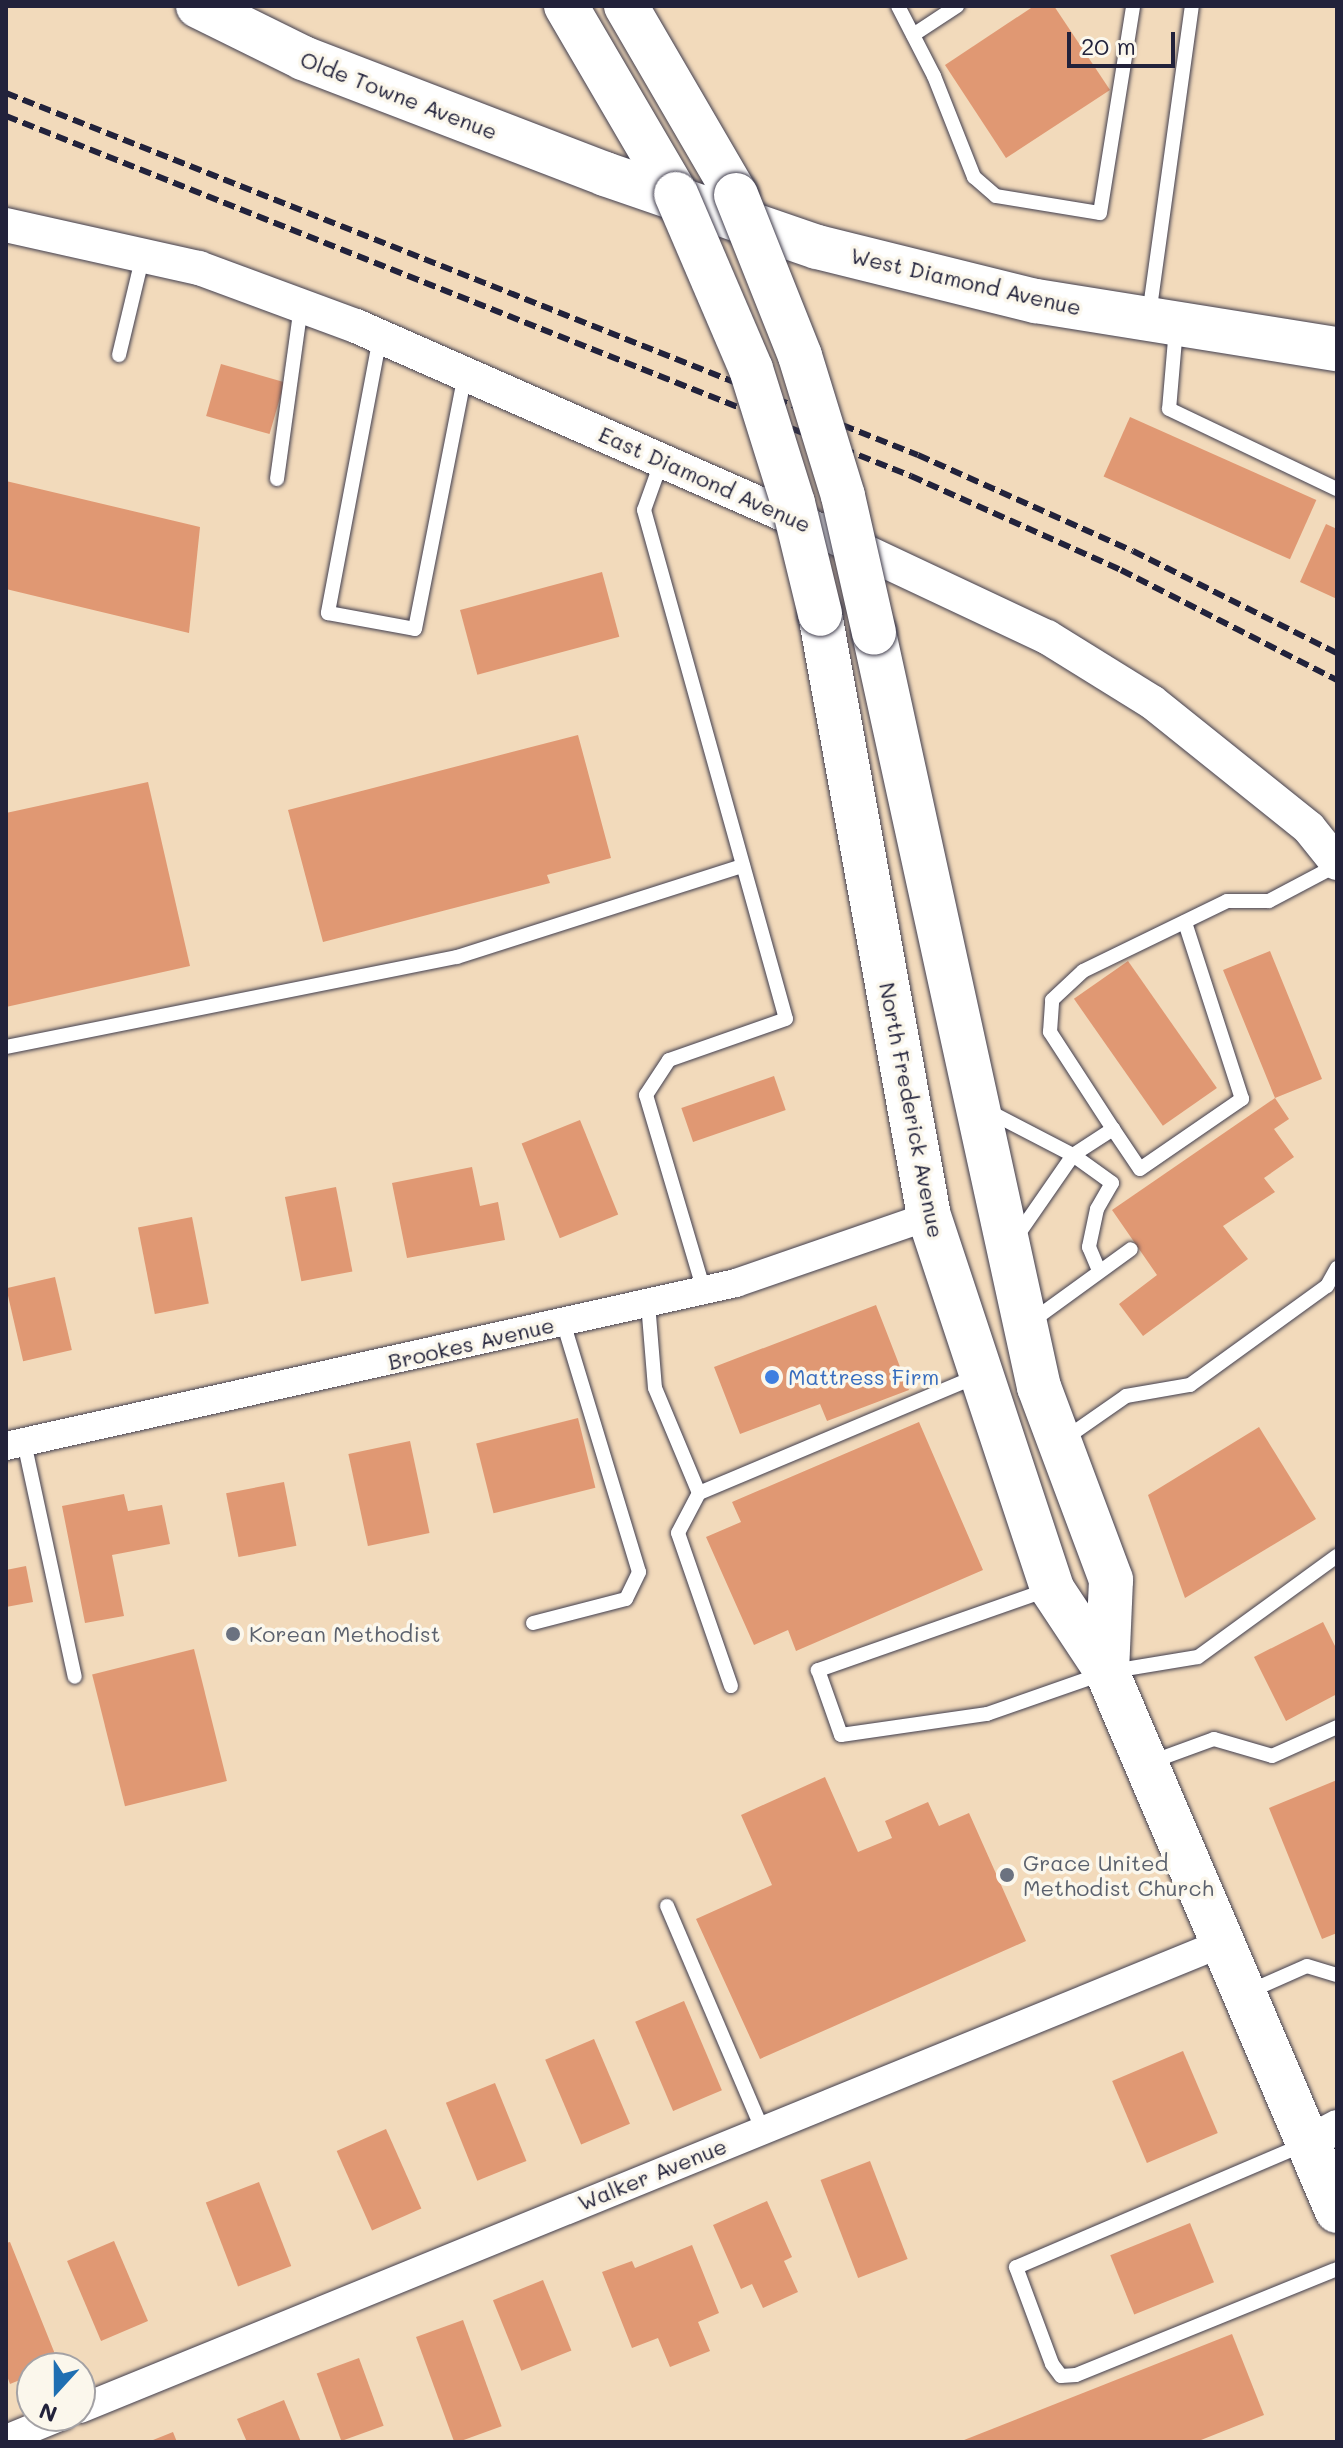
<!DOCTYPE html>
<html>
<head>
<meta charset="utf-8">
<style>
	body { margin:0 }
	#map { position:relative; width:1343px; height:2448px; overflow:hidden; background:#f2dabb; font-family:Mali,sans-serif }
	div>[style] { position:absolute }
	.building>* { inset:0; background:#e09873; transform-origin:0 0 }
	.roads { filter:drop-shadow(0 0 2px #413e4e) drop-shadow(0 0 2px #413e4e) }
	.service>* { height:14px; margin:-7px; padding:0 7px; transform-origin:7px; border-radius:7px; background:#fff }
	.minor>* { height:28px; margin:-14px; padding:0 14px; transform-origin:14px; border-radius:14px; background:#fff }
	.tertiary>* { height:34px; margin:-17px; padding:0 17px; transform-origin:17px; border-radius:17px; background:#fff }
	.primary>* { height:44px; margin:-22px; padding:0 22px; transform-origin:22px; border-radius:22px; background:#fff }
	.rail>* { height:6px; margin-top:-3px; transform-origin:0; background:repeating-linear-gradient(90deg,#22223b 0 12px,transparent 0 18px) }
	.bridges { filter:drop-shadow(0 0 2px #413e4e) drop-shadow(0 0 2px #413e4e) }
	.primary-bridge>* { height:44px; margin:-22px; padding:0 22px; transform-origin:22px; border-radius:22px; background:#fff }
	.dots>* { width:22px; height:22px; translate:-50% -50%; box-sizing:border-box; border:4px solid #fbf7ec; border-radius:50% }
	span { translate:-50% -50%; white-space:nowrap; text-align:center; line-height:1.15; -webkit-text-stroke:7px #fbf7ec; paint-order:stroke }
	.street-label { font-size:22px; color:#22223b }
	.shop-label { font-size:22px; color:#366cbe }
	.left { translate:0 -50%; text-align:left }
	.worship-label { font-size:22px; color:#5b616d }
	.frame { position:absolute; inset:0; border:8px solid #22223b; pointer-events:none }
	.north { position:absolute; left:16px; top:2352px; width:80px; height:80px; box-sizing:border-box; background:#fbf7ec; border:2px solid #a4a2a5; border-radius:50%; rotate:201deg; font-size:22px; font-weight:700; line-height:32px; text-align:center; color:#22223b }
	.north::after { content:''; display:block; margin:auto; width:28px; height:36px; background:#1f6fb2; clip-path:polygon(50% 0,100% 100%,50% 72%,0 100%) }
	.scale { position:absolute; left:1067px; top:32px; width:108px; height:36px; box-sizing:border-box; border:4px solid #22223b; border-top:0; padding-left:10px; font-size:24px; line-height:28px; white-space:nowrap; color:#22223b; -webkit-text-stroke:6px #fbf7ec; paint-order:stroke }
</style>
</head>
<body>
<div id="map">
	<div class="building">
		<i style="clip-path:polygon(1034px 6px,1054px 6px,1110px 90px,1006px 158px,945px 65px)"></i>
		<i style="left:221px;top:364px;width:66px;height:54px;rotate:16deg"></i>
		<i style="left:1130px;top:417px;width:204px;height:65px;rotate:24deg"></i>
		<i style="clip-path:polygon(6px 481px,200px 527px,189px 633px,6px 589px)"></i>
		<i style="clip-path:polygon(1326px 524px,1337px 529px,1337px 599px,1300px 582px)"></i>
		<i style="left:602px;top:572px;width:67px;height:147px;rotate:75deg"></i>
		<i style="clip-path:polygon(578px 735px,611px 858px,547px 875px,550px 883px,323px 942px,288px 810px)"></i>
		<i style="clip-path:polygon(148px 782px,190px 966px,6px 1007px,6px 813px)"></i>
		<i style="clip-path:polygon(1270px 951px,1322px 1079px,1275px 1098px,1289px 1119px,1274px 1129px,1294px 1157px,1264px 1178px,1275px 1192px,1223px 1226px,1248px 1259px,1143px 1336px,1119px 1304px,1157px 1275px,1112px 1210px,1275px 1098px,1223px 970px)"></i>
		<i style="left:1128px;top:961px;width:155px;height:66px;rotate:55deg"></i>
		<i style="left:774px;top:1076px;width:36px;height:98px;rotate:71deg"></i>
		<i style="left:580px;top:1120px;width:102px;height:63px;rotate:68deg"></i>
		<i style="clip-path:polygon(472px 1167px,480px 1206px,498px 1202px,505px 1240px,407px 1258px,392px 1183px)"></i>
		<i style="left:336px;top:1187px;width:86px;height:52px;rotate:79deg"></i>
		<i style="left:192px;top:1217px;width:88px;height:55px;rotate:79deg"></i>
		<i style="left:55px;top:1277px;width:75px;height:50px;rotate:77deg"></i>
		<i style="clip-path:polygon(876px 1305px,909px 1390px,827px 1421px,820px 1404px,740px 1434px,714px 1367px)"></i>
		<i style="left:578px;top:1418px;width:72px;height:105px;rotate:76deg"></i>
		<i style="clip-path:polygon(919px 1422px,983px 1570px,796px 1651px,788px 1630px,754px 1645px,706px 1537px,741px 1522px,732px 1502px)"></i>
		<i style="clip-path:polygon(1259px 1427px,1316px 1519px,1185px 1598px,1148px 1495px)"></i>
		<i style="left:410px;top:1441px;width:94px;height:63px;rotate:78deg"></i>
		<i style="left:284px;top:1482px;width:65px;height:59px;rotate:79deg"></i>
		<i style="clip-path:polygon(124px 1494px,128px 1511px,162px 1505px,170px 1544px,112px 1555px,124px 1616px,85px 1623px,62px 1506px)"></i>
		<i style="clip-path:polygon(26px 1566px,33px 1602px,6px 1607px,6px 1570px)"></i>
		<i style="clip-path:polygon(1323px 1622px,1337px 1650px,1337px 1694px,1286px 1721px,1254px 1657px)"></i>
		<i style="left:194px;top:1649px;width:136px;height:105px;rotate:76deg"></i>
		<i style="clip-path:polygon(825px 1777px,858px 1852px,892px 1838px,885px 1821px,928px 1802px,939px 1826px,969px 1813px,1026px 1941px,760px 2059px,696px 1919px,772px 1885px,741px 1815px)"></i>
		<i style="clip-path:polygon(1337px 1780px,1337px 1933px,1322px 1939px,1269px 1808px)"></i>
		<i style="left:684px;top:2001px;width:97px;height:53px;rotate:67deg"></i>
		<i style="left:594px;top:2039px;width:92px;height:53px;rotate:67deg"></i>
		<i style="left:1183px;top:2051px;width:89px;height:77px;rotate:67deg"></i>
		<i style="left:495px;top:2083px;width:84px;height:53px;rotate:68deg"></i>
		<i style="left:386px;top:2129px;width:87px;height:54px;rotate:66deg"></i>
		<i style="left:870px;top:2161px;width:105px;height:53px;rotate:69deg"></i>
		<i style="left:259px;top:2182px;width:90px;height:57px;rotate:69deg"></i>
		<i style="clip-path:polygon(767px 2201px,792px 2257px,784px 2261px,798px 2292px,763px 2308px,752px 2284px,741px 2289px,713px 2225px)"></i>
		<i style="left:1190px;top:2223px;width:64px;height:86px;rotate:68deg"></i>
		<i style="left:114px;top:2241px;width:87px;height:51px;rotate:67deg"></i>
		<i style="clip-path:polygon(10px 2242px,59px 2364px,32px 2368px,32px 2375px,10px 2384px,6px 2373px,6px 2243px)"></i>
		<i style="clip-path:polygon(692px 2245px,719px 2313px,698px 2322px,710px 2351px,670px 2367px,658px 2338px,632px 2348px,602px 2272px,632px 2261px,635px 2268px)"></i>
		<i style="left:543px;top:2280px;width:76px;height:54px;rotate:68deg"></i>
		<i style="left:463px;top:2320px;width:113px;height:50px;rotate:70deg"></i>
		<i style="clip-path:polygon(1232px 2334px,1264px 2415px,1196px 2442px,959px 2442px)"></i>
		<i style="left:359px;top:2358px;width:72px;height:45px;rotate:70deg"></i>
		<i style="clip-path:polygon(284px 2400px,301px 2442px,247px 2442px,237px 2419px)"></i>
		<i style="clip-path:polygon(173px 2432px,177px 2442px,148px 2442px)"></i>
	</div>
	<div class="roads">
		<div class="service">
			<i style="left:898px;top:6px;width:79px;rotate:62.8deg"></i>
			<i style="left:934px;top:76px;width:109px;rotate:68.4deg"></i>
			<i style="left:974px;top:177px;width:29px;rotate:41deg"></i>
			<i style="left:996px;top:196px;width:105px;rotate:9.3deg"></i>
			<i style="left:1100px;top:213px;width:210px;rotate:-80.9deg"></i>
			<i style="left:913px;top:35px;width:53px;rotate:-33.4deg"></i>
			<i style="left:1149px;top:315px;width:312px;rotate:-82.1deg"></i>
			<i style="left:1176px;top:328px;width:81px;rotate:94.9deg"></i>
			<i style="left:1169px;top:409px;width:186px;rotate:25.5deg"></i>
			<i style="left:380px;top:337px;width:281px;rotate:100.7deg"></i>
			<i style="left:328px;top:613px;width:88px;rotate:10.4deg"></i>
			<i style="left:415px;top:629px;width:260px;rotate:-78.9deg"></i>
			<i style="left:119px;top:355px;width:103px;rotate:-76.5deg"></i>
			<i style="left:662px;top:460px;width:53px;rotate:109.8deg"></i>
			<i style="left:644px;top:510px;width:528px;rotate:74.41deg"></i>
			<i style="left:786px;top:1019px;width:124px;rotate:160.7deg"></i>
			<i style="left:669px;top:1060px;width:42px;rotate:123.3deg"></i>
			<i style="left:646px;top:1095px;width:204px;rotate:73.5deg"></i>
			<i style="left:277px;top:479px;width:175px;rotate:-82.1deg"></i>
			<i style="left:6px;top:1047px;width:460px;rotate:-11.3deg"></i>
			<i style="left:457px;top:957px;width:300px;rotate:-17.7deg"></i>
			<i style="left:988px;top:1111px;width:96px;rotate:27.4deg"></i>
			<i style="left:1073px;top:1155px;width:48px;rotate:35.7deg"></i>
			<i style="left:1112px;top:1183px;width:30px;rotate:120deg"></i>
			<i style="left:1097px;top:1209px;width:39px;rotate:102deg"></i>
			<i style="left:1089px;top:1247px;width:26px;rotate:67deg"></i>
			<i style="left:1113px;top:1129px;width:48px;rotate:56deg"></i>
			<i style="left:1140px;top:1169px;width:124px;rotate:-34.5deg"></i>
			<i style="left:1242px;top:1099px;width:186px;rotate:-107.9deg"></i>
			<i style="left:1017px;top:1236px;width:98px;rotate:-55.3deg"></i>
			<i style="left:1073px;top:1155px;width:48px;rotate:-33deg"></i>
			<i style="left:1113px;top:1129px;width:116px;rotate:-123deg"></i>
			<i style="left:1050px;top:1032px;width:32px;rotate:-86deg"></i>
			<i style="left:1052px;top:1000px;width:42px;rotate:-43.1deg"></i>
			<i style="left:1083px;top:971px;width:160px;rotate:-25.9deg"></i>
			<i style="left:1227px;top:901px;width:42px"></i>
			<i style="left:1269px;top:901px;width:77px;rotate:-27.9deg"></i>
			<i style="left:648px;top:1303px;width:85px;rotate:85.3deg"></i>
			<i style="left:655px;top:1388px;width:114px;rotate:67.3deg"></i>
			<i style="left:699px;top:1493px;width:302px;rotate:-22.8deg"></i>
			<i style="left:1032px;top:1321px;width:122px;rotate:-36deg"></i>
			<i style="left:1063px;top:1440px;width:77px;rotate:-34.9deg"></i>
			<i style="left:1126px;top:1396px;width:65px;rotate:-9.8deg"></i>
			<i style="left:1190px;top:1385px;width:169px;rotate:-35.9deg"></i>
			<i style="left:1327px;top:1286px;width:21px;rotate:-61deg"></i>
			<i style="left:24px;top:1442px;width:240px;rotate:77.8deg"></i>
			<i style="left:699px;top:1493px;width:45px;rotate:117.7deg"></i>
			<i style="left:678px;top:1533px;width:162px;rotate:70.9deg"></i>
			<i style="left:1047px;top:1590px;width:243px;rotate:160.7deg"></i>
			<i style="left:818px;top:1670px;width:69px;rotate:70.5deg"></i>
			<i style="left:841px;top:1735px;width:148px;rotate:-8.2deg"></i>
			<i style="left:987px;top:1714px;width:127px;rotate:-19.3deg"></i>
			<i style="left:1107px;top:1672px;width:92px;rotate:-9.4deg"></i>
			<i style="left:1198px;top:1657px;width:172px;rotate:-36deg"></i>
			<i style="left:533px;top:1623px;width:96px;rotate:-14.5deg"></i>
			<i style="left:626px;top:1599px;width:30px;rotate:-64deg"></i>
			<i style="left:639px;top:1572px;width:261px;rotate:-106.9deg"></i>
			<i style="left:1151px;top:1762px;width:67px;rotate:-20.1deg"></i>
			<i style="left:1214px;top:1739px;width:60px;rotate:16.3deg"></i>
			<i style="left:1272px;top:1756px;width:71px;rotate:-24deg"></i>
			<i style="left:667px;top:1906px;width:242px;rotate:66.9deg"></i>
			<i style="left:1248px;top:1992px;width:64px;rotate:-23.8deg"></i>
			<i style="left:1307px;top:1966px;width:31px;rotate:17deg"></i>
			<i style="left:1305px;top:2144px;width:314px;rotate:156.9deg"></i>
			<i style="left:1016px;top:2267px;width:103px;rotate:69.6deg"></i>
			<i style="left:1052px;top:2364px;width:15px;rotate:53deg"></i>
			<i style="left:1061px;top:2376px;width:15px;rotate:-4deg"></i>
			<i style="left:1076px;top:2375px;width:282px;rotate:-22.1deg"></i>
		</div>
		<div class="minor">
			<i style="left:6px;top:1446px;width:748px;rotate:-12.59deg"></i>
			<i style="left:736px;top:1283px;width:204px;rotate:-19.1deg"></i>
			<i style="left:80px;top:2409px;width:1237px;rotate:-22.19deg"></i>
			<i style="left:6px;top:2439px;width:61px;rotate:-22.3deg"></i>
		</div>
		<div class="tertiary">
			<i style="left:6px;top:225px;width:198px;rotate:12.6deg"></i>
			<i style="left:199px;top:268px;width:167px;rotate:20.3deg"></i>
			<i style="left:356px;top:326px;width:516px;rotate:23.78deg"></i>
			<i style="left:828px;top:534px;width:242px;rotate:25.2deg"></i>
			<i style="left:1047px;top:637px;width:123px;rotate:31.8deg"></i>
			<i style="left:1152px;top:702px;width:201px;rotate:38.7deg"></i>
			<i style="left:1309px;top:828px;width:45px;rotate:51.3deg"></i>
			<i style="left:1309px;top:2142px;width:32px;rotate:-28deg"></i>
		</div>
		<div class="primary">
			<i style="left:198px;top:6px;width:117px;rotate:26.3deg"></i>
			<i style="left:303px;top:58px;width:324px;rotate:21deg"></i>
			<i style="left:605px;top:174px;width:224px;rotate:19deg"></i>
			<i style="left:817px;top:247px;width:226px;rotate:13.9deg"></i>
			<i style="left:1036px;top:301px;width:305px;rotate:9.1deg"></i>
			<i style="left:566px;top:6px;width:218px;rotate:59.7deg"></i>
			<i style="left:626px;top:6px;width:219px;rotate:59.8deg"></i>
			<i style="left:820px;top:614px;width:612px;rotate:79.74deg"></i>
			<i style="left:929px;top:1216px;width:393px;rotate:71.7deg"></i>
			<i style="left:1052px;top:1589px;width:100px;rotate:56.5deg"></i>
			<i style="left:1107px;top:1672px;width:586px;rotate:66.89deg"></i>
			<i style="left:874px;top:633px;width:772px;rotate:77.66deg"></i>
			<i style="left:1039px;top:1387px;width:206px;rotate:69.5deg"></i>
			<i style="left:1111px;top:1580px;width:92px;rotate:92.5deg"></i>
		</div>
	</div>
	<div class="rail">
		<i style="left:6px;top:93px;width:981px;rotate:21.65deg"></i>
		<i style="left:918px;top:455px;width:235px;rotate:24.1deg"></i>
		<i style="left:1133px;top:551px;width:228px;rotate:26.6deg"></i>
		<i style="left:6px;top:116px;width:974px;rotate:21.69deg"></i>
		<i style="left:911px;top:476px;width:230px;rotate:24.1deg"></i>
		<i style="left:1121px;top:570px;width:242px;rotate:27deg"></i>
	</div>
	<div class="bridges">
		<div class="primary-bridge">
			<i style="left:676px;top:194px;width:190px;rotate:66.8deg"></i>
			<i style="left:751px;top:369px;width:140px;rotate:72.6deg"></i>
			<i style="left:793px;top:503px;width:114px;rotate:76.3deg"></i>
			<i style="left:736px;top:195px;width:173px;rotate:68.3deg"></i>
			<i style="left:800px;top:356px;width:146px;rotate:72.9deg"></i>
			<i style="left:843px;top:496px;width:140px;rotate:77.2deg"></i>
		</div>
	</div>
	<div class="dots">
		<i style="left:772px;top:1377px;background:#3f7fe0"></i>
		<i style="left:233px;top:1634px;background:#6b7280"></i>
		<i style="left:1007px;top:1875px;background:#6b7280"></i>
	</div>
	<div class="street-label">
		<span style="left:399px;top:95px;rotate:21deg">Olde Towne Avenue</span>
		<span style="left:966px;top:281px;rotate:13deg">West Diamond Avenue</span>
		<span style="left:705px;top:479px;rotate:24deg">East Diamond Avenue</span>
		<span style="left:912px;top:1110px;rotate:79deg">North Frederick Avenue</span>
		<span style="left:471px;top:1343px;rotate:-13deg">Brookes Avenue</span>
		<span style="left:652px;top:2174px;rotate:-22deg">Walker Avenue</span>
	</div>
	<div class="shop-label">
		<span class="left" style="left:788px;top:1377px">Mattress Firm</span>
	</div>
	<div class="worship-label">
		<span class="left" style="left:249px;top:1634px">Korean Methodist</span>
		<span class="left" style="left:1023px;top:1875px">Grace United<br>Methodist Church</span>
	</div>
	<div class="frame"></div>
	<div class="north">N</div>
	<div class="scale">20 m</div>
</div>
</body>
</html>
